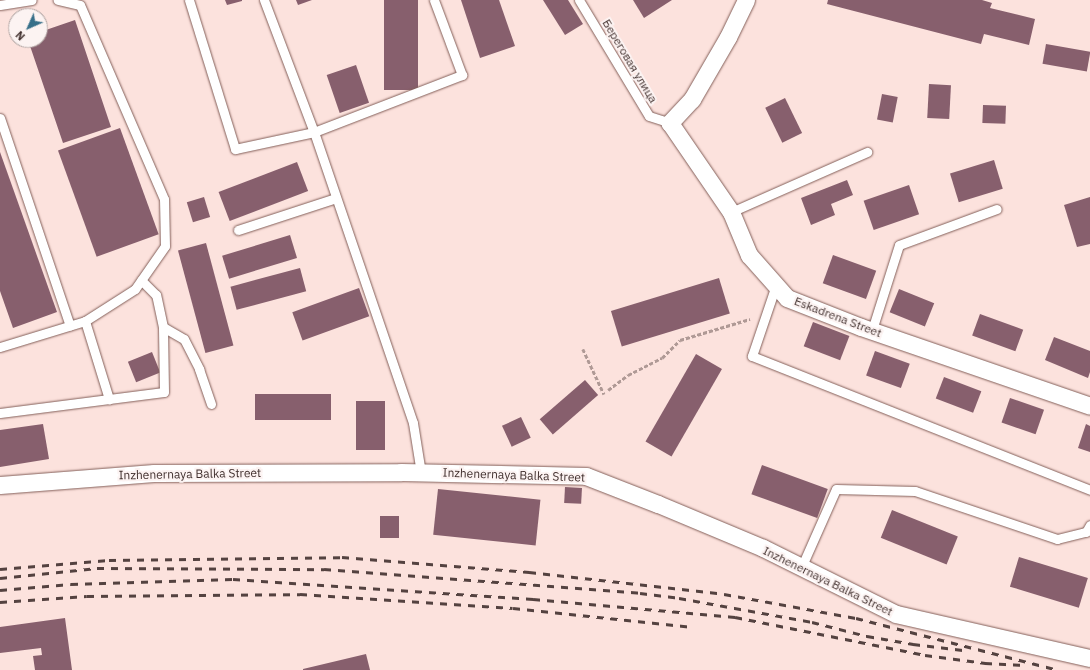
<!DOCTYPE html>
<html>
<head>
<meta charset="utf-8">
<style>
	body { margin:0 }
	#map { position:relative; width:1090px; height:670px; overflow:hidden; background:#fce2dd; font-family:"IBM Plex Sans",sans-serif }
	div>[style] { position:absolute }
	.building>* { inset:0; background:#875f6d; transform-origin:0 0 }
	.path>* { height:2.5px; margin-top:-1.25px; transform-origin:0; background:repeating-linear-gradient(90deg,#af9995 0 4px,transparent 0 6px) }
	.roads { filter:drop-shadow(0 0 1px #835f59) drop-shadow(0 0 1px #835f59) }
	.service>* { height:9px; margin:-4.5px; padding:0 4.5px; transform-origin:4.5px; border-radius:4.5px; background:#fff }
	.minor>* { height:17px; margin:-8.5px; padding:0 8.5px; transform-origin:8.5px; border-radius:8.5px; background:#fff }
	.rail>* { height:3px; margin-top:-1.5px; transform-origin:0; background:repeating-linear-gradient(90deg,#544240 0 7px,transparent 0 14px) }
	span { translate:-50% -50%; white-space:nowrap; text-align:center; line-height:1.15; -webkit-text-stroke:4px #fcf3f2; paint-order:stroke }
	.street-label { font-size:12px; color:#402f2d }
	.north { position:absolute; left:8px; top:8px; width:40px; height:40px; box-sizing:border-box; background:#fcf3f2; border:1px solid #b1a5a3; border-radius:50%; rotate:225deg; font-size:11px; font-weight:700; line-height:16px; text-align:center; color:#402f2d }
	.north::after { content:''; display:block; margin:auto; width:14px; height:18px; background:#366f89; clip-path:polygon(50% 0,100% 100%,50% 72%,0 100%) }
</style>
</head>
<body>
<div id="map">
	<div class="building">
		<i style="clip-path:polygon(225px 0,242px 0,242px 1px,227px 5px)"></i>
		<i style="clip-path:polygon(296px 0,312px 0,298px 5px)"></i>
		<i style="left:384px;top:0;width:34px;height:90px"></i>
		<i style="clip-path:polygon(461px 0,499px 0,515px 46px,480px 58px)"></i>
		<i style="clip-path:polygon(543px 0,568px 0,583px 24px,565px 35px)"></i>
		<i style="clip-path:polygon(633px 0,672px 0,644px 18px)"></i>
		<i style="clip-path:polygon(828px 0,982px 0,992px 3px,990px 8px,1035px 19px,1029px 45px,984px 34px,981px 44px,827px 4px)"></i>
		<i style="clip-path:polygon(75px 20px,111px 127px,63px 143px,28px 40px,40px 40px,40px 32px)"></i>
		<i style="left:1046px;top:44px;width:45px;height:20px;rotate:10deg"></i>
		<i style="left:356px;top:65px;width:40px;height:31px;rotate:71deg"></i>
		<i style="left:929px;top:84px;width:22px;height:34px;rotate:3deg"></i>
		<i style="left:882px;top:94px;width:16px;height:26px;rotate:11deg"></i>
		<i style="left:785px;top:98px;width:39px;height:22px;rotate:64deg"></i>
		<i style="left:983px;top:105px;width:23px;height:18px;rotate:2deg"></i>
		<i style="left:120px;top:128px;width:113px;height:66px;rotate:70deg"></i>
		<i style="clip-path:polygon(0 152px,57px 312px,13px 328px,0 291px)"></i>
		<i style="left:994px;top:160px;width:30px;height:46px;rotate:73deg"></i>
		<i style="left:297px;top:162px;width:31px;height:84px;rotate:69deg"></i>
		<i style="clip-path:polygon(847px 180px,853px 195px,831px 204px,835px 215px,811px 225px,801px 198px)"></i>
		<i style="left:909px;top:185px;width:31px;height:48px;rotate:71deg"></i>
		<i style="left:204px;top:197px;width:21px;height:18px;rotate:73deg"></i>
		<i style="clip-path:polygon(1090px 197px,1090px 244px,1077px 247px,1064px 205px)"></i>
		<i style="left:290px;top:235px;width:24px;height:71px;rotate:73deg"></i>
		<i style="left:206px;top:243px;width:106px;height:29px;rotate:75deg"></i>
		<i style="left:833px;top:255px;width:46px;height:30px;rotate:20deg"></i>
		<i style="left:300px;top:268px;width:24px;height:72px;rotate:75deg"></i>
		<i style="left:719px;top:278px;width:37px;height:113px;rotate:73deg"></i>
		<i style="left:359px;top:288px;width:30px;height:71px;rotate:70deg"></i>
		<i style="left:899px;top:289px;width:38px;height:25px;rotate:22deg"></i>
		<i style="left:980px;top:314px;width:46px;height:23px;rotate:20deg"></i>
		<i style="left:813px;top:322px;width:39px;height:26px;rotate:21deg"></i>
		<i style="clip-path:polygon(1054px 337px,1090px 351px,1090px 372px,1088px 378px,1045px 360px)"></i>
		<i style="left:875px;top:351px;width:37px;height:26px;rotate:20deg"></i>
		<i style="left:152px;top:352px;width:22px;height:26px;rotate:68deg"></i>
		<i style="left:696px;top:354px;width:30px;height:101px;rotate:30deg"></i>
		<i style="left:944px;top:377px;width:40px;height:23px;rotate:21deg"></i>
		<i style="left:585px;top:380px;width:20px;height:60px;rotate:49deg"></i>
		<i style="left:255px;top:394px;width:76px;height:26px"></i>
		<i style="left:1010px;top:398px;width:36px;height:26px;rotate:19deg"></i>
		<i style="left:356px;top:401px;width:29px;height:49px"></i>
		<i style="left:521px;top:417px;width:23px;height:21px;rotate:65deg"></i>
		<i style="clip-path:polygon(43px 424px,49px 459px,0 467px,0 430px)"></i>
		<i style="clip-path:polygon(1086px 424px,1090px 426px,1090px 452px,1078px 448px)"></i>
		<i style="left:762px;top:465px;width:70px;height:31px;rotate:20deg"></i>
		<i style="left:565px;top:487px;width:17px;height:16px;rotate:3deg"></i>
		<i style="left:438px;top:489px;width:103px;height:46px;rotate:6deg"></i>
		<i style="left:892px;top:510px;width:71px;height:30px;rotate:22deg"></i>
		<i style="left:380px;top:516px;width:19px;height:22px"></i>
		<i style="left:1019px;top:557px;width:72px;height:31px;rotate:17deg"></i>
		<i style="clip-path:polygon(65px 618px,72px 670px,35px 670px,33px 656px,42px 655px,41px 648px,0 653px,0 627px)"></i>
		<i style="clip-path:polygon(366px 654px,370px 670px,303px 670px,303px 669px)"></i>
	</div>
	<div class="path">
		<i style="left:583px;top:349px;width:50px;rotate:65deg"></i>
		<i style="left:608px;top:390px;width:25px;rotate:-37deg"></i>
		<i style="left:628px;top:375px;width:38px;rotate:-27deg"></i>
		<i style="left:662px;top:358px;width:25px;rotate:-45deg"></i>
		<i style="left:680px;top:340px;width:73px;rotate:-16.7deg"></i>
	</div>
	<div class="roads">
		<div class="service">
			<i style="left:189px;top:0;width:156px;rotate:72.8deg"></i>
			<i style="left:235px;top:149px;width:81px;rotate:-12.1deg"></i>
			<i style="left:314px;top:132px;width:159px;rotate:-21.1deg"></i>
			<i style="left:462px;top:75px;width:80px;rotate:-110.5deg"></i>
			<i style="left:264px;top:0;width:141px;rotate:69.3deg"></i>
			<i style="left:314px;top:132px;width:307px;rotate:71.2deg"></i>
			<i style="left:413px;top:423px;width:51px;rotate:80.9deg"></i>
			<i style="left:579px;top:0;width:135px;rotate:58.9deg"></i>
			<i style="left:649px;top:116px;width:22px;rotate:18deg"></i>
			<i style="left:0;top:5px;width:32px;rotate:-9deg"></i>
			<i style="left:0;top:118px;width:219px;rotate:71.4deg"></i>
			<i style="left:731px;top:212px;width:149px;rotate:-23.8deg"></i>
			<i style="left:238px;top:230px;width:103px;rotate:-18.1deg"></i>
			<i style="left:776px;top:285px;width:75px;rotate:108.7deg"></i>
			<i style="left:752px;top:356px;width:364px;rotate:21.6deg"></i>
			<i style="left:85px;top:321px;width:82px;rotate:72.9deg"></i>
			<i style="left:163px;top:327px;width:24px;rotate:30deg"></i>
			<i style="left:184px;top:339px;width:34px;rotate:63deg"></i>
			<i style="left:199px;top:369px;width:37px;rotate:71deg"></i>
			<i style="left:872px;top:330px;width:89px;rotate:-72.4deg"></i>
			<i style="left:899px;top:245px;width:104px;rotate:-20.2deg"></i>
			<i style="left:0;top:347px;width:89px;rotate:-17deg"></i>
			<i style="left:85px;top:321px;width:59px;rotate:-32.6deg"></i>
			<i style="left:135px;top:289px;width:52px;rotate:-55.1deg"></i>
			<i style="left:165px;top:246px;width:47px;rotate:-91.2deg"></i>
			<i style="left:164px;top:199px;width:211px;rotate:-113.4deg"></i>
			<i style="left:80px;top:5px;width:23px;rotate:-167deg"></i>
			<i style="left:0;top:413px;width:165px;rotate:-7.3deg"></i>
			<i style="left:164px;top:392px;width:65px;rotate:-90.9deg"></i>
			<i style="left:163px;top:327px;width:33px;rotate:-102deg"></i>
			<i style="left:156px;top:295px;width:21px;rotate:-135deg"></i>
			<i style="left:801px;top:568px;width:86px;rotate:-66.1deg"></i>
			<i style="left:836px;top:489px;width:79px;rotate:1.5deg"></i>
			<i style="left:915px;top:491px;width:150px;rotate:18.7deg"></i>
			<i style="left:1057px;top:539px;width:30px;rotate:-14deg"></i>
			<i style="left:1086px;top:532px;width:8px;rotate:-60deg"></i>
		</div>
		<div class="minor">
			<i style="left:746px;top:0;width:41px;rotate:115.9deg"></i>
			<i style="left:728px;top:37px;width:72px;rotate:120.1deg"></i>
			<i style="left:692px;top:99px;width:33px;rotate:133deg"></i>
			<i style="left:670px;top:123px;width:108px;rotate:55.6deg"></i>
			<i style="left:731px;top:212px;width:47px;rotate:67.3deg"></i>
			<i style="left:749px;top:255px;width:57px;rotate:48.5deg"></i>
			<i style="left:787px;top:298px;width:79px;rotate:21.4deg"></i>
			<i style="left:861px;top:327px;width:242px;rotate:19deg"></i>
			<i style="left:0;top:485px;width:154px;rotate:-4.5deg"></i>
			<i style="left:154px;top:473px;width:247px;rotate:-0.2deg"></i>
			<i style="left:401px;top:472px;width:185px;rotate:1.2deg"></i>
			<i style="left:586px;top:476px;width:77px;rotate:21.3deg"></i>
			<i style="left:658px;top:504px;width:114px;rotate:22.7deg"></i>
			<i style="left:763px;top:548px;width:148px;rotate:26.4deg"></i>
			<i style="left:896px;top:614px;width:199px;rotate:12.8deg"></i>
		</div>
	</div>
	<div class="rail">
		<i style="left:0;top:569px;width:109px;rotate:-4.7deg"></i>
		<i style="left:109px;top:560px;width:233px;rotate:-0.7deg"></i>
		<i style="left:342px;top:557px;width:188px;rotate:4.6deg"></i>
		<i style="left:529px;top:572px;width:196px;rotate:6.4deg"></i>
		<i style="left:724px;top:594px;width:134px;rotate:10.3deg"></i>
		<i style="left:856px;top:618px;width:209px;rotate:14.4deg"></i>
		<i style="left:0;top:578px;width:98px;rotate:-5.9deg"></i>
		<i style="left:97px;top:568px;width:227px;rotate:0.3deg"></i>
		<i style="left:324px;top:569px;width:317px;rotate:4.3deg"></i>
		<i style="left:640px;top:593px;width:39px;rotate:7deg"></i>
		<i style="left:679px;top:598px;width:135px;rotate:10.2deg"></i>
		<i style="left:812px;top:622px;width:57px;rotate:14.3deg"></i>
		<i style="left:867px;top:636px;width:47px;rotate:9.9deg"></i>
		<i style="left:913px;top:644px;width:50px;rotate:6.8deg"></i>
		<i style="left:0;top:590px;width:71px;rotate:-4.8deg"></i>
		<i style="left:71px;top:584px;width:162px;rotate:-1.8deg"></i>
		<i style="left:233px;top:579px;width:301px;rotate:3.8deg"></i>
		<i style="left:533px;top:599px;width:203px;rotate:5.1deg"></i>
		<i style="left:735px;top:617px;width:194px;rotate:11.3deg"></i>
		<i style="left:925px;top:655px;width:61px;rotate:7.6deg"></i>
		<i style="left:985px;top:663px;width:39px;rotate:3deg"></i>
		<i style="left:0;top:602px;width:87px;rotate:-3.9deg"></i>
		<i style="left:87px;top:596px;width:213px;rotate:-0.5deg"></i>
		<i style="left:300px;top:594px;width:213px;rotate:3.8deg"></i>
		<i style="left:513px;top:608px;width:181px;rotate:6deg"></i>
	</div>
	<div class="street-label">
		<span style="left:630px;top:61px;rotate:59deg">Береговая улица</span>
		<span style="left:838px;top:317px;rotate:21deg">Eskadrena Street</span>
		<span style="left:190px;top:474px;rotate:-1deg">Inzhenernaya Balka Street</span>
		<span style="left:514px;top:475px;rotate:2deg">Inzhenernaya Balka Street</span>
		<span style="left:828px;top:581px;rotate:26deg">Inzhenernaya Balka Street</span>
	</div>
	<div class="north">N</div>
</div>
</body>
</html>
